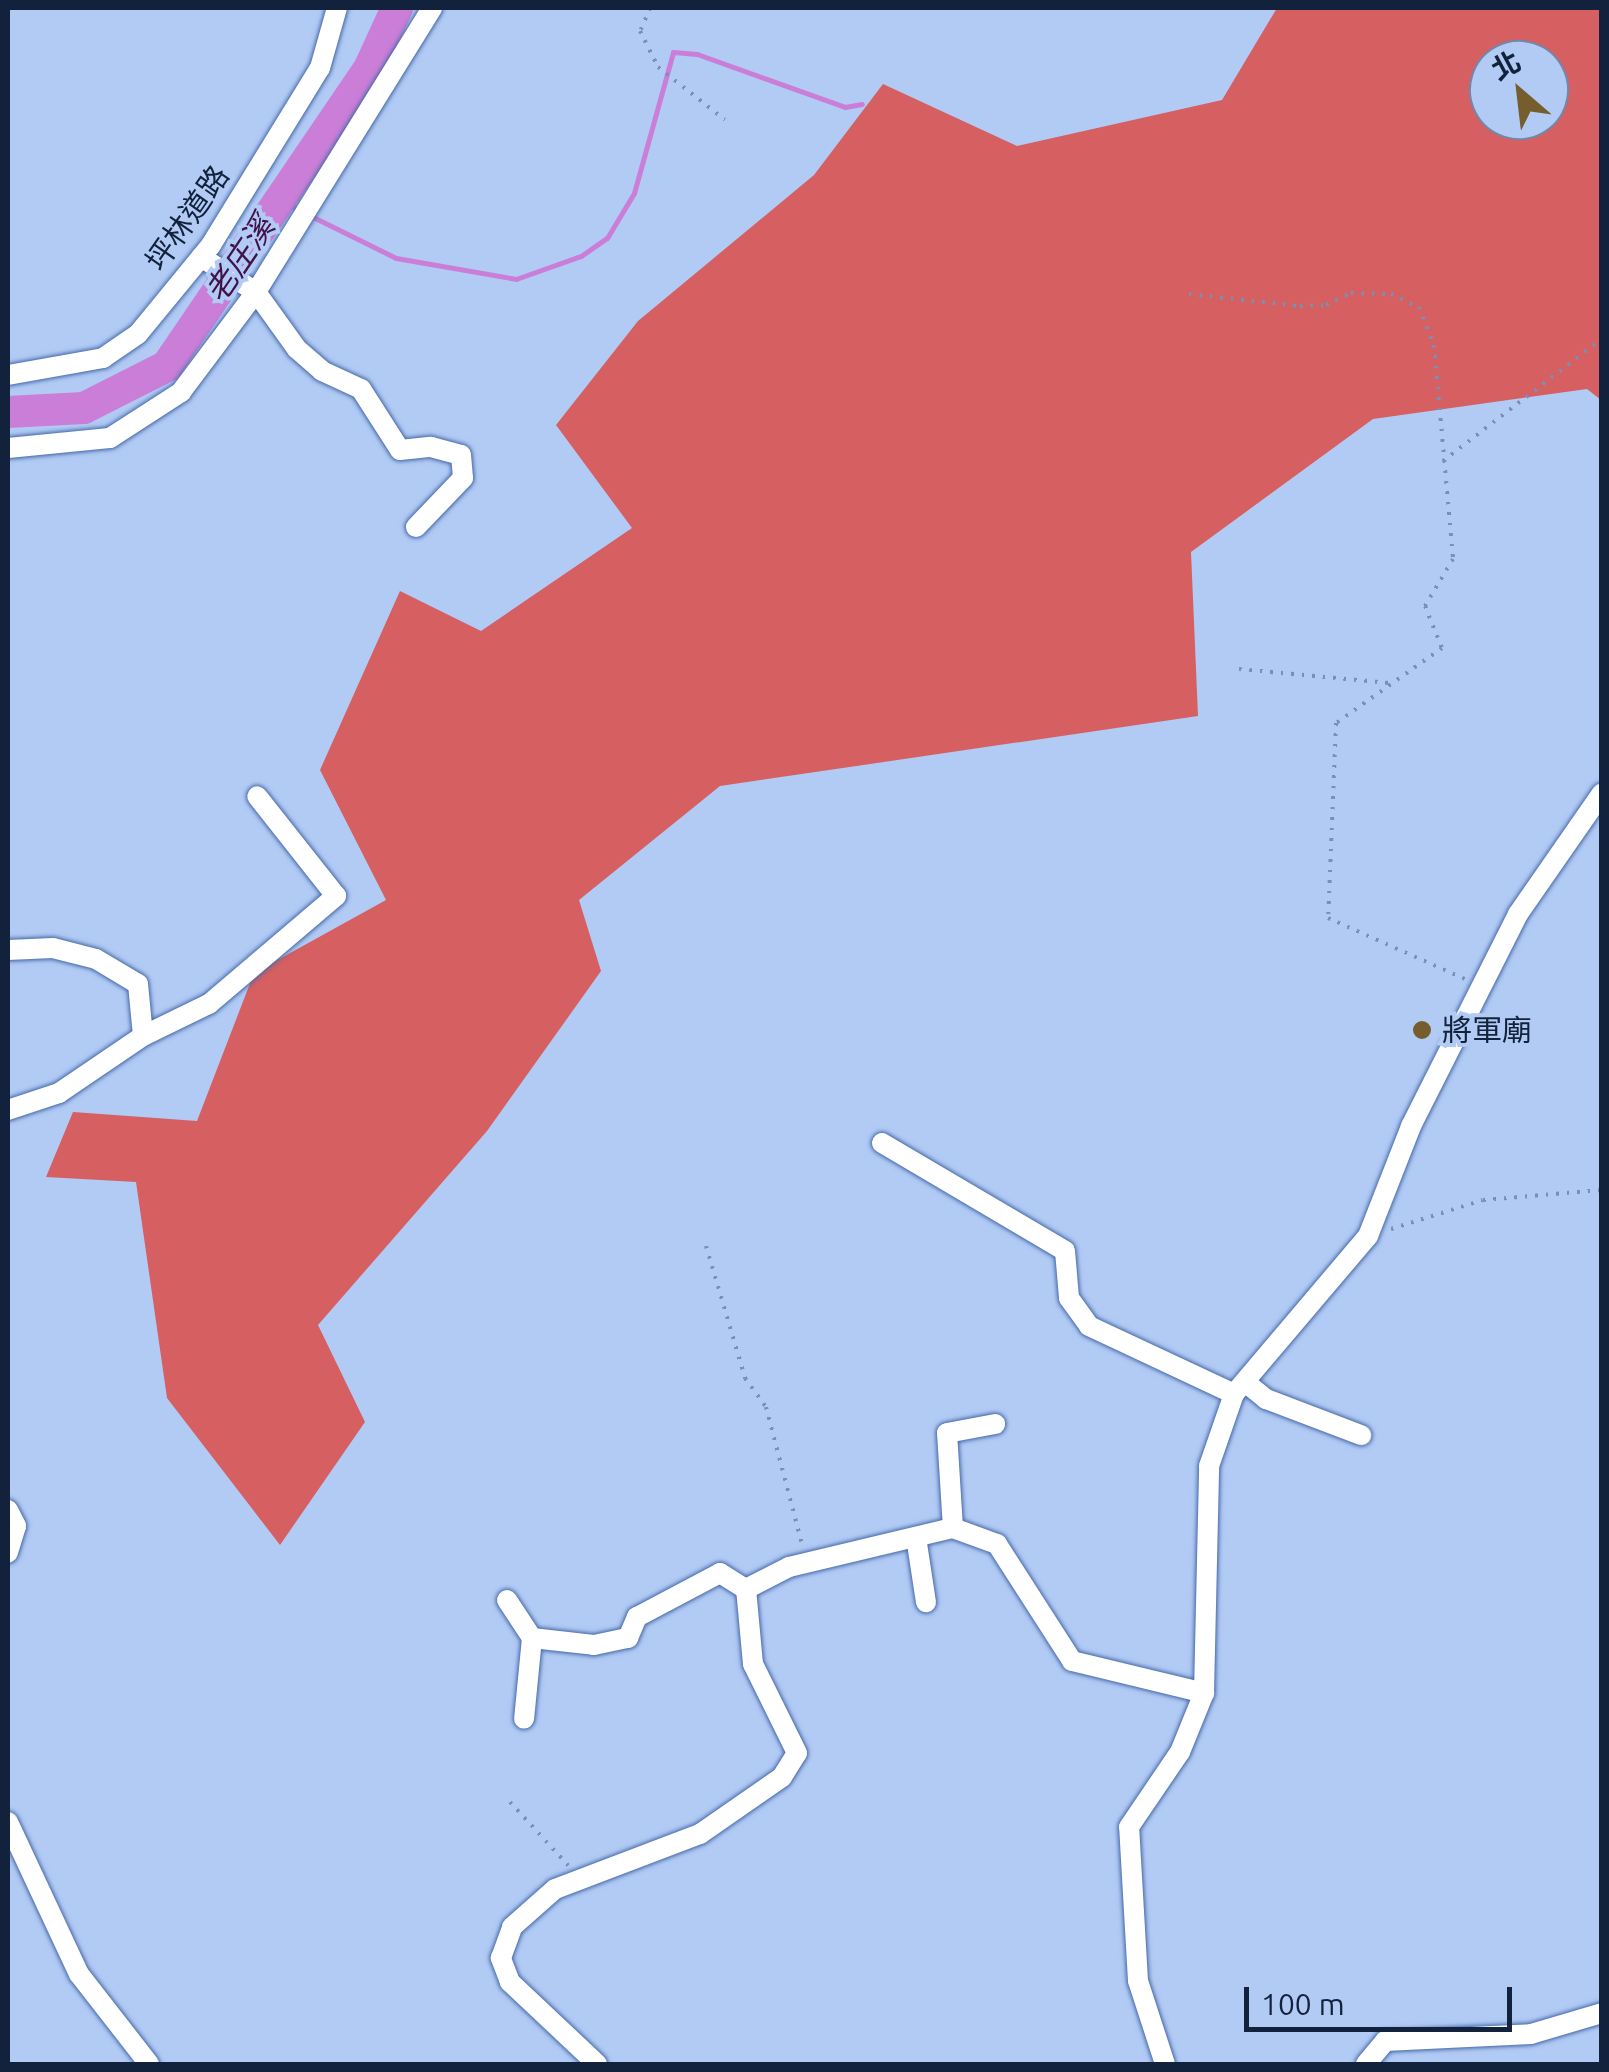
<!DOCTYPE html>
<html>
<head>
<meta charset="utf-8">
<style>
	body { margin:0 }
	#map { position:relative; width:1609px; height:2072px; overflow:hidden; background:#b2cbf5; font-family:Ubuntu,"Noto Sans TC",sans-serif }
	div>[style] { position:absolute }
	.forest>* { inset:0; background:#d55f61 }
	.stream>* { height:5px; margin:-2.5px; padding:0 2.5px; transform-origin:2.5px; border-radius:2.5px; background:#ca7ed7 }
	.river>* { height:32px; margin:-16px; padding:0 16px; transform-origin:16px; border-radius:16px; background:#ca7ed7 }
	.path>* { height:4px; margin-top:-2px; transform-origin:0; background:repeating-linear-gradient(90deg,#7a8fb4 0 2.5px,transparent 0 10.5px) }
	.roads { filter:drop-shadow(0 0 2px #4569a9) drop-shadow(0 0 2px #4569a9) }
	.minor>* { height:20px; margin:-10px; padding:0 10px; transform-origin:10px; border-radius:10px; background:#fff }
	.dots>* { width:28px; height:28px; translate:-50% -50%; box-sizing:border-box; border:5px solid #b2cbf5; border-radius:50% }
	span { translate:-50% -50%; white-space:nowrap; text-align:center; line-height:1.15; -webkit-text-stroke:8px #b2cbf5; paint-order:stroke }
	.street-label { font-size:30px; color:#12213c }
	.poi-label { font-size:30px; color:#12213c }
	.left { translate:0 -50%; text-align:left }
	.water-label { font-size:32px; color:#41124a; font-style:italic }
	.frame { position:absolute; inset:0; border:10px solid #12213c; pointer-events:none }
	.north { position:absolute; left:1469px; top:40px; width:100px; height:100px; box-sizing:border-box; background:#b2cbf5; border:2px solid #7287ab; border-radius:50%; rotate:332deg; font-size:28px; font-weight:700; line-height:40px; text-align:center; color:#12213c }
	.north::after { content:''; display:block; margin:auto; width:35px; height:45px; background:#765d2e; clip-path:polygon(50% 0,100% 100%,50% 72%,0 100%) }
	.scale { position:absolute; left:1244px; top:1987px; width:268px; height:45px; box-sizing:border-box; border:5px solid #12213c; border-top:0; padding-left:12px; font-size:30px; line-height:35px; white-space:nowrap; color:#12213c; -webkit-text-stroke:8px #b2cbf5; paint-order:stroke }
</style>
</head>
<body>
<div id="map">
	<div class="forest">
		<i style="clip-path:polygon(evenodd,1277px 8px,1601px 8px,1601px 400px,1587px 389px,1373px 419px,1191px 552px,1198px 716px,720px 786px,579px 900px,601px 971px,487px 1131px,318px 1325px,365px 1422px,280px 1545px,167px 1398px,136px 1182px,46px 1177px,73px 1112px,197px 1121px,254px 973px,386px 900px,320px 770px,400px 591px,481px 631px,632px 528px,556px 425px,638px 321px,814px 175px,883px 84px,1017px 146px,1222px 100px,1277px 8px,1489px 60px,1549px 60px,1549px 120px,1489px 120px,1489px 60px)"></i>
	</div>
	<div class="stream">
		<i style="left:279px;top:200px;width:22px;rotate:27deg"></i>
		<i style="left:309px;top:215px;width:97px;rotate:26.3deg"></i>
		<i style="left:396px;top:258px;width:122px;rotate:9.9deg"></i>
		<i style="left:516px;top:279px;width:69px;rotate:-19.5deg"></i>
		<i style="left:581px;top:256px;width:32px;rotate:-35deg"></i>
		<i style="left:607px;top:238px;width:52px;rotate:-59deg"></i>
		<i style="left:634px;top:193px;width:146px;rotate:-74.5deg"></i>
		<i style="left:673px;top:52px;width:24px;rotate:5deg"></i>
		<i style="left:697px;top:54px;width:157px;rotate:19.7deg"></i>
		<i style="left:845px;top:107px;width:17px;rotate:-10deg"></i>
	</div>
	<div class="river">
		<i style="left:8px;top:412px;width:76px;rotate:-3deg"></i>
		<i style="left:84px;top:408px;width:93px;rotate:-26.8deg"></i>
		<i style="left:167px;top:366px;width:361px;rotate:-55.8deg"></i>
		<i style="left:370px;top:67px;width:65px;rotate:-65.4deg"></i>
	</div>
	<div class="path">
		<i style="left:650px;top:8px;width:25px;rotate:113deg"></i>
		<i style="left:640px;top:31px;width:40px;rotate:63.4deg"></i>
		<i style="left:658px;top:67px;width:85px;rotate:38.3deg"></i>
		<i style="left:1189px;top:294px;width:112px;rotate:6.2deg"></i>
		<i style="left:1300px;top:306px;width:26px;rotate:-2deg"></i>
		<i style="left:1326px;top:305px;width:28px;rotate:-26deg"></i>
		<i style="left:1351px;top:293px;width:40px;rotate:1.4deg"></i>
		<i style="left:1391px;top:294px;width:31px;rotate:25deg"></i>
		<i style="left:1419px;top:307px;width:41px;rotate:68.5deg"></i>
		<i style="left:1434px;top:345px;width:215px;rotate:84.9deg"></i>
		<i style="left:1453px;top:559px;width:55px;rotate:120.8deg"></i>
		<i style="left:1425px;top:606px;width:45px;rotate:68deg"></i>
		<i style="left:1442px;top:648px;width:130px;rotate:144.7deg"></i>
		<i style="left:1336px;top:723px;width:195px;rotate:92.3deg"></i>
		<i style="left:1328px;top:918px;width:150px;rotate:24deg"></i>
		<i style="left:1443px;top:461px;width:193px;rotate:-37.6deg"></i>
		<i style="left:1239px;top:669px;width:151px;rotate:5.3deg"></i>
		<i style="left:1391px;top:1229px;width:96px;rotate:-17.5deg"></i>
		<i style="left:1483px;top:1200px;width:119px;rotate:-4.8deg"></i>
		<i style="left:706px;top:1246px;width:138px;rotate:73.5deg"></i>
		<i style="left:745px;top:1378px;width:36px;rotate:54deg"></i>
		<i style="left:766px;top:1407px;width:146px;rotate:75.3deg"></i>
		<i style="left:510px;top:1802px;width:86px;rotate:47.4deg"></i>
	</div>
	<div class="roads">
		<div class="minor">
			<i style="left:201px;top:257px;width:65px;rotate:32.5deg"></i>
			<i style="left:256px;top:292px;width:70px;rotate:54.3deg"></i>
			<i style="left:297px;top:349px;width:33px;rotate:41deg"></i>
			<i style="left:322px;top:371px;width:43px;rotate:24.8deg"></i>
			<i style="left:361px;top:389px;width:72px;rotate:57.4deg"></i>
			<i style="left:400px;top:450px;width:31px;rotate:-6deg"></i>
			<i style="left:431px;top:447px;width:31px;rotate:15deg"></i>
			<i style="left:461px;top:455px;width:23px;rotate:85deg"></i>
			<i style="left:463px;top:478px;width:68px;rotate:133.8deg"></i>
			<i style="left:8px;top:375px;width:97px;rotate:-10.1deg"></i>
			<i style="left:103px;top:358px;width:42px;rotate:-34.4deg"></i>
			<i style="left:138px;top:334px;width:115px;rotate:-50.6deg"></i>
			<i style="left:211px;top:245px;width:208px;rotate:-58.4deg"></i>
			<i style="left:320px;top:68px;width:62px;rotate:-74.2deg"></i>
			<i style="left:8px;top:448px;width:102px;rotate:-5.6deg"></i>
			<i style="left:110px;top:438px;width:85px;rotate:-32.9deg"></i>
			<i style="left:181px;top:392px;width:125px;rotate:-53.1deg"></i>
			<i style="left:256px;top:292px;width:334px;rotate:-58.2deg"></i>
			<i style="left:8px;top:950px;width:45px;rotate:-2.5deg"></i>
			<i style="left:53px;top:948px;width:44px;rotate:14.3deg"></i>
			<i style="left:96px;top:959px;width:49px;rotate:30.8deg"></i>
			<i style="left:138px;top:984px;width:52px;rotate:84.5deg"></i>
			<i style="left:143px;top:1036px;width:102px;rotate:145.8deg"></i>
			<i style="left:59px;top:1093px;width:54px;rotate:161.6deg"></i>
			<i style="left:143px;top:1036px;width:73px;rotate:-25.9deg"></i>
			<i style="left:209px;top:1004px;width:167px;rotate:-40.4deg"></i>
			<i style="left:336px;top:896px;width:127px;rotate:-128.3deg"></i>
			<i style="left:882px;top:1143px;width:212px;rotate:30.5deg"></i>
			<i style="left:1065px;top:1251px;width:47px;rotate:85.1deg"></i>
			<i style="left:1069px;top:1298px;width:34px;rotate:54deg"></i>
			<i style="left:1089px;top:1326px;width:160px;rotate:25.1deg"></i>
			<i style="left:1245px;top:1382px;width:27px;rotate:39deg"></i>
			<i style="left:1266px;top:1399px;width:102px;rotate:20.8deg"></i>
			<i style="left:8px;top:1510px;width:18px;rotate:63deg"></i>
			<i style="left:16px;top:1526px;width:28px;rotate:107deg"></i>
			<i style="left:953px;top:1528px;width:95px;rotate:-93.6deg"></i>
			<i style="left:947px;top:1433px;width:49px;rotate:-10.6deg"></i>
			<i style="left:916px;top:1537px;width:66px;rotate:81.3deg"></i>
			<i style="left:507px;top:1600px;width:45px;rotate:56.7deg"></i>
			<i style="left:532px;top:1638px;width:81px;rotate:95.6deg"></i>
			<i style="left:532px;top:1638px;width:62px;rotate:6.4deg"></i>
			<i style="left:594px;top:1645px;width:35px;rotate:-12deg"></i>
			<i style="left:628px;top:1638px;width:23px;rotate:-67deg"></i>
			<i style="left:637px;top:1617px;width:94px;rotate:-27.9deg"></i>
			<i style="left:720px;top:1573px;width:31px;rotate:32deg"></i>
			<i style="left:8px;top:1822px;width:168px;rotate:65deg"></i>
			<i style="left:79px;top:1974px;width:114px;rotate:52.1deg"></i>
			<i style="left:597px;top:2064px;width:120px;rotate:-136.7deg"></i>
			<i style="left:510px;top:1982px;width:26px;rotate:-111deg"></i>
			<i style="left:501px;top:1958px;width:33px;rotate:-70deg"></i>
			<i style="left:512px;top:1927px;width:57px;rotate:-41.5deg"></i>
			<i style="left:555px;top:1889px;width:155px;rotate:-20.8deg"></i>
			<i style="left:700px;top:1834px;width:100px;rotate:-34.8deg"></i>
			<i style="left:782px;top:1777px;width:28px;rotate:-58deg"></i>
			<i style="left:797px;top:1753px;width:99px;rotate:-116.3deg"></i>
			<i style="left:753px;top:1664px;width:75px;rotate:-95.3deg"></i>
			<i style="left:746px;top:1589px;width:48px;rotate:-27.1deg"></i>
			<i style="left:789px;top:1567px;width:169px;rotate:-13.4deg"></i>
			<i style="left:953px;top:1528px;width:47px;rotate:20deg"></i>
			<i style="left:997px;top:1544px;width:139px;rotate:57.3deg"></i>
			<i style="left:1072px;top:1661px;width:136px;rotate:13.6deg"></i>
			<i style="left:1165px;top:2064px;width:87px;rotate:-108deg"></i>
			<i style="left:1138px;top:1981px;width:154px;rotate:-93.3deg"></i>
			<i style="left:1129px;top:1827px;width:91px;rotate:-55.8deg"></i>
			<i style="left:1180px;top:1752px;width:64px;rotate:-67.9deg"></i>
			<i style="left:1204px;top:1693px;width:227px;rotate:-88.7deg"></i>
			<i style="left:1209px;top:1466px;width:76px;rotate:-70.9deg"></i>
			<i style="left:1234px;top:1394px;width:207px;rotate:-49.7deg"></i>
			<i style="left:1368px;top:1236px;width:118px;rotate:-68.6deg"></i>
			<i style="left:1411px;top:1126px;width:237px;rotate:-63.2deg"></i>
			<i style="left:1518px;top:914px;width:147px;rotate:-55.2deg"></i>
			<i style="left:1366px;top:2064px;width:30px;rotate:-50deg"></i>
			<i style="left:1385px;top:2041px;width:146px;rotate:-2.7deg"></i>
			<i style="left:1531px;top:2034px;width:74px;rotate:-16.5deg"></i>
		</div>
	</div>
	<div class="dots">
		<i style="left:1422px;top:1030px;background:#765d2e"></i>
	</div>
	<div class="street-label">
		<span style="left:187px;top:218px;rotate:-55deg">坪林道路</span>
	</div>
	<div class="poi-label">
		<span class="left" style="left:1442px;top:1030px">將軍廟</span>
	</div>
	<div class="water-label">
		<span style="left:239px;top:259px;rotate:-56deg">老庄溪</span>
	</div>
	<div class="frame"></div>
	<div class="north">北</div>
	<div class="scale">100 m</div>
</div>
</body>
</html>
